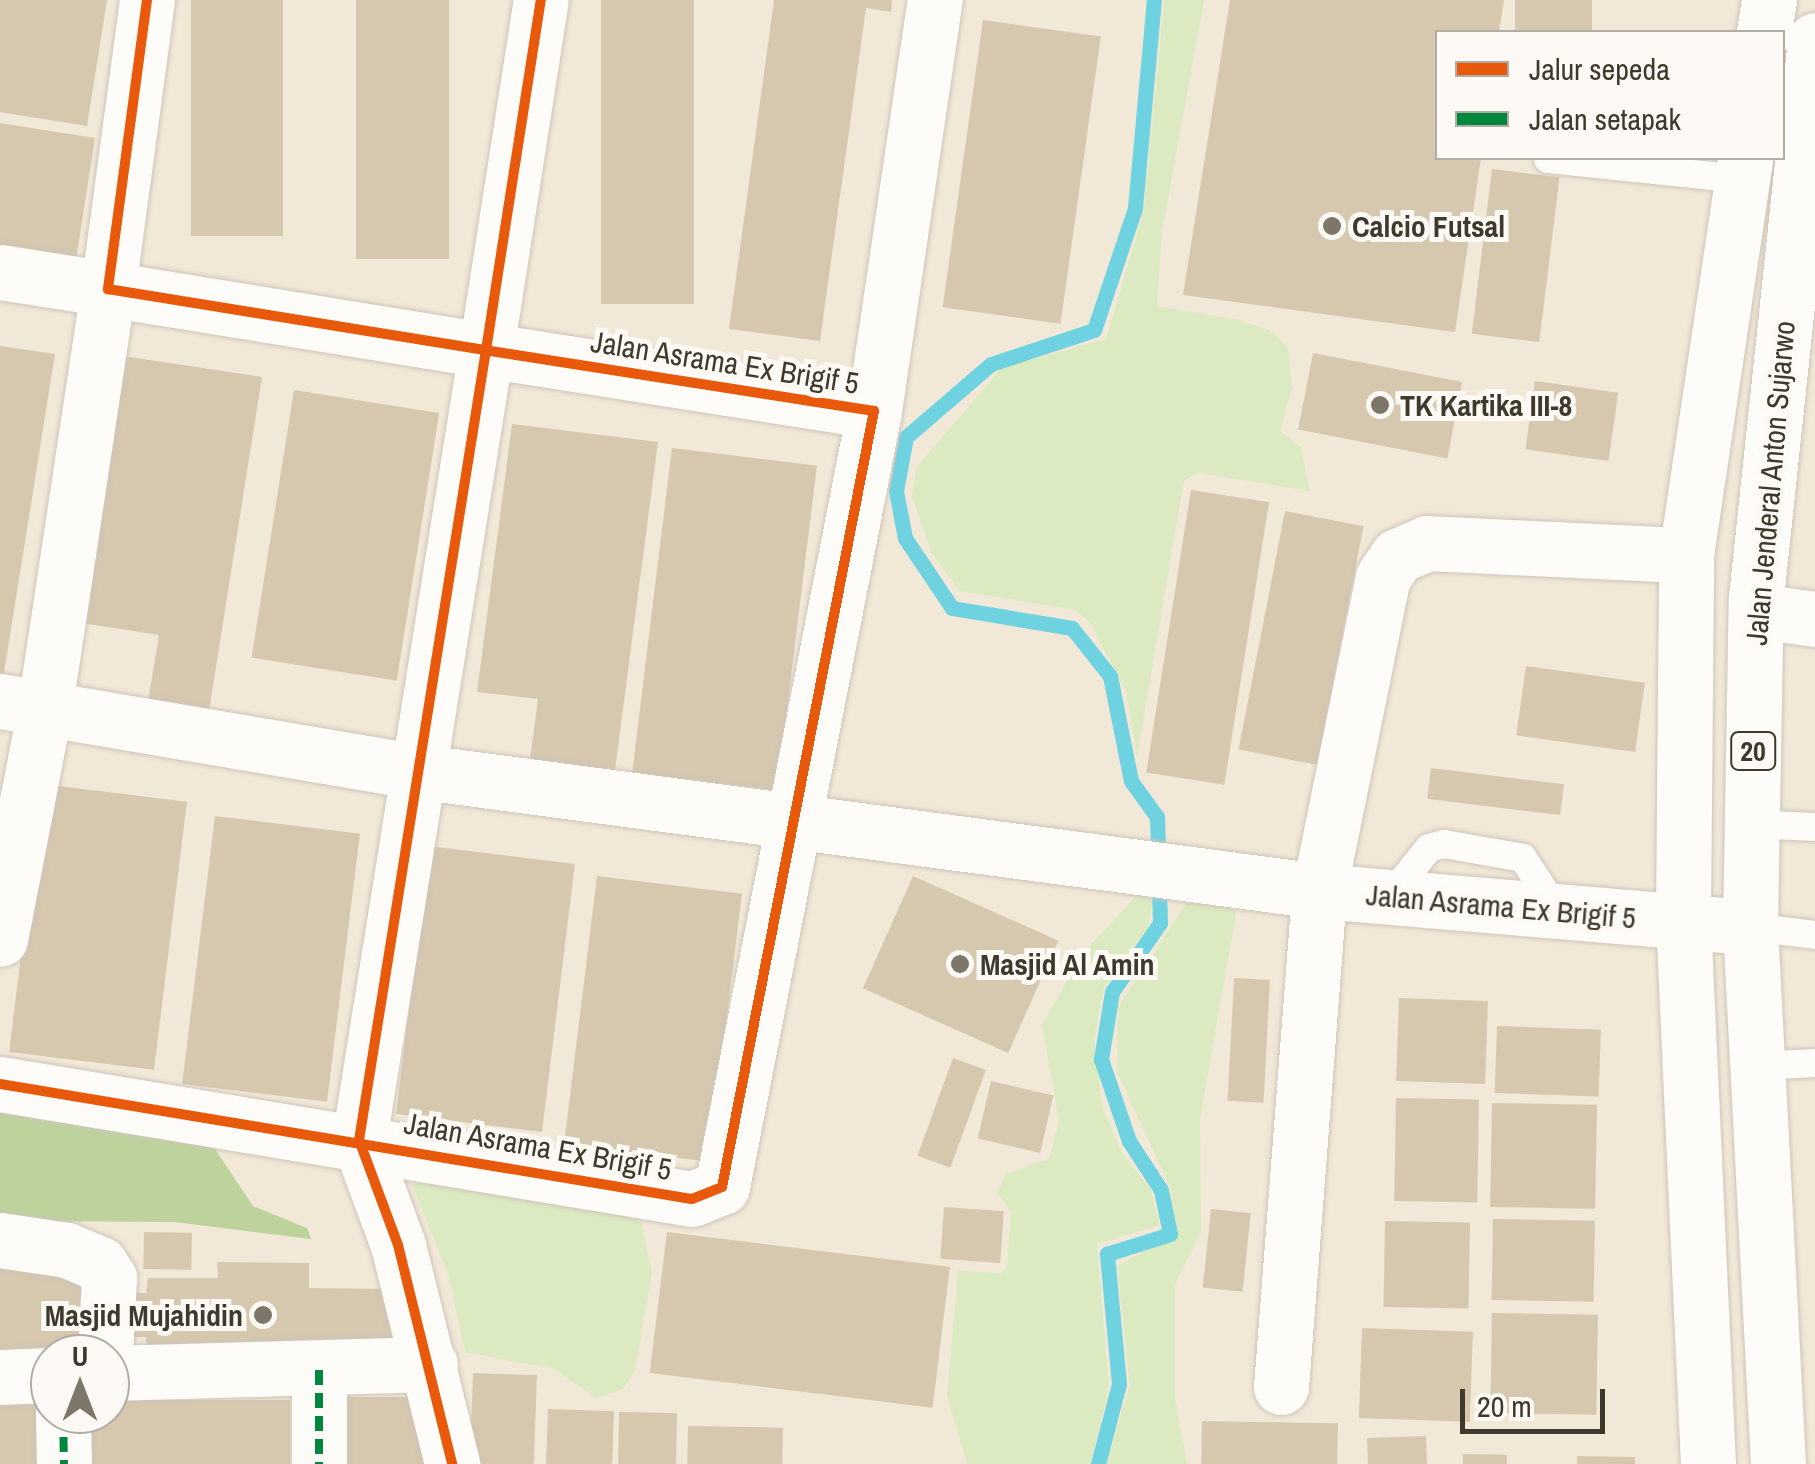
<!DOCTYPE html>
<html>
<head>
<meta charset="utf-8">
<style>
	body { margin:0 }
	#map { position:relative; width:1815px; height:1464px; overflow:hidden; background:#f2e8d8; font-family:"Archivo Narrow",sans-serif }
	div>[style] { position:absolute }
	.green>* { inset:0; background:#dbeac0 }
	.forest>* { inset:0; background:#bed39c }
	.stream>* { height:15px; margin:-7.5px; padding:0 7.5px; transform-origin:7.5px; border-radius:7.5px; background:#6ed2e1 }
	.building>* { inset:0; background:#d6c7af; transform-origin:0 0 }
	.roads { filter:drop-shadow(0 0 2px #cdc5b9) drop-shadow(0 0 2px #cdc5b9) }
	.lane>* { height:28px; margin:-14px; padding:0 14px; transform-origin:14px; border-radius:14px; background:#fdfcf9 }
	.street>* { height:55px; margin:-27.5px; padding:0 27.5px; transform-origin:27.5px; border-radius:27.5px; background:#fdfcf9 }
	.highway>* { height:55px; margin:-27.5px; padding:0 27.5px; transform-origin:27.5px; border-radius:27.5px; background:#fdfcf9 }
	.quiet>* { height:8px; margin-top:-4px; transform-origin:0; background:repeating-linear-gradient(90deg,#00873e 0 15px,transparent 0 23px) }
	.cycleway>* { height:10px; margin:-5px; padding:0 5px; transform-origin:5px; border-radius:5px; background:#e8590c }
	.dots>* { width:28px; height:28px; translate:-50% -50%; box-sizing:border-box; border:5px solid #fdf9f4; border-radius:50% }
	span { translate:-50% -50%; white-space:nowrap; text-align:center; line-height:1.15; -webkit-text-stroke:10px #fdf9f4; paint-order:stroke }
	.shield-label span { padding:2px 8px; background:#fdf9f4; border:2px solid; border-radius:8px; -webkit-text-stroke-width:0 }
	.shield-label { font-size:28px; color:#3f382d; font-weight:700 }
	.poi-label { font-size:30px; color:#3f382d; font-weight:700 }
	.left { translate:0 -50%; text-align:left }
	.right { translate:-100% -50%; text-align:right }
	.street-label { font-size:30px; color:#3f382d }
	.legend { position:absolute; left:1435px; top:30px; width:350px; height:130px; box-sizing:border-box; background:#fdf9f4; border:2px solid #b1aca4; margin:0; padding:12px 18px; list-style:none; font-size:30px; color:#3f382d }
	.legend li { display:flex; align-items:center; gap:20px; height:50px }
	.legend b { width:50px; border:2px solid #b1aca4 }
	.north { position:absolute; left:30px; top:1334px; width:100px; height:100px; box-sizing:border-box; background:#fdf9f4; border:2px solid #b1aca4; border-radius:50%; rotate:0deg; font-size:28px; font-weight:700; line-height:40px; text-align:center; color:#3f382d }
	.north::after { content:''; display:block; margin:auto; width:35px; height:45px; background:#7e7669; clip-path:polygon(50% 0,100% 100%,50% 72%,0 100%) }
	.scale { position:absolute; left:1460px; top:1389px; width:145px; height:45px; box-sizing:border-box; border:5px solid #3f382d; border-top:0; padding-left:12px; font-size:30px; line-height:35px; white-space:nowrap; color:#3f382d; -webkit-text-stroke:8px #fdf9f4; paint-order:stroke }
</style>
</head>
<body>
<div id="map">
	<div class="green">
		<i style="clip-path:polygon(1164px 0,1204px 0,1162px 232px,1157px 306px,1239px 320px,1269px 330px,1288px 347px,1292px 388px,1280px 431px,1301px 447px,1310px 491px,1200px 473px,1184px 480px,1137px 757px,1126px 691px,1090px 623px,1075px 610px,960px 591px,932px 554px,912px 497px,916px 468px,1001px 368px,1106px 339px,1144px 210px)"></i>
		<i style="clip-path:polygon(1139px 893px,1153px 900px,1148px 928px,1104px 988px,1094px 1038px,1102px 1107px,1122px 1153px,1151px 1189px,1159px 1225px,1097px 1244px,1109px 1386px,1091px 1464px,967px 1464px,947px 1396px,958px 1271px,1002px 1273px,1007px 1266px,1011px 1213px,997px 1193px,1006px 1174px,1049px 1159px,1059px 1121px,1042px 1025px,1082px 954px)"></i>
		<i style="clip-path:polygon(1192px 895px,1229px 901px,1236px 914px,1200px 1118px,1201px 1233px,1175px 1284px,1175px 1398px,1187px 1464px,1106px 1464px,1130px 1386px,1117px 1266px,1175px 1235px,1171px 1189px,1117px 1072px,1118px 1007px)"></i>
		<i style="clip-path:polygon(462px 1176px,627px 1206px,642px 1224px,652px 1273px,635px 1370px,623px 1389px,596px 1398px,554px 1369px,465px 1352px,449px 1276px,412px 1185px)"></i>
	</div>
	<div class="forest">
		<i style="clip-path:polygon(0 1095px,209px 1140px,253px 1206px,307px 1228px,311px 1239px,175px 1222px,0 1221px)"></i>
	</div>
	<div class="stream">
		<i style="left:1098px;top:1464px;width:83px;rotate:-75.3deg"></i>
		<i style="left:1119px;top:1384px;width:131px;rotate:-95.3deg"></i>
		<i style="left:1107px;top:1254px;width:66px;rotate:-17.6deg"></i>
		<i style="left:1170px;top:1234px;width:45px;rotate:-101.6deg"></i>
		<i style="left:1161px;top:1190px;width:59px;rotate:-123.1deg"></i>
		<i style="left:1129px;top:1141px;width:87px;rotate:-108.9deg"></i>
		<i style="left:1101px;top:1059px;width:68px;rotate:-80.7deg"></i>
		<i style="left:1112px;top:992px;width:84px;rotate:-55.2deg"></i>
		<i style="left:1160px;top:923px;width:106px;rotate:-91.6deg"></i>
		<i style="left:1157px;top:817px;width:44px;rotate:-125.8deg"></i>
		<i style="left:1131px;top:781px;width:107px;rotate:-101.3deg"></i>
		<i style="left:1110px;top:676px;width:61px;rotate:-128.4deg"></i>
		<i style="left:1072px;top:628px;width:122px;rotate:-170.5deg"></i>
		<i style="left:952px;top:608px;width:84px;rotate:-123.9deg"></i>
		<i style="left:905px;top:538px;width:48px;rotate:-100.8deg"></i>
		<i style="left:896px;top:491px;width:55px;rotate:-79.5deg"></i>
		<i style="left:906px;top:437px;width:112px;rotate:-40.7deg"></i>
		<i style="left:991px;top:364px;width:108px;rotate:-18.3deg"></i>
		<i style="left:1094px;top:330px;width:129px;rotate:-71.4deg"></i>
		<i style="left:1135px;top:208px;width:209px;rotate:-84.8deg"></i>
	</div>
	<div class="building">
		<i style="clip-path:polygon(0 0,107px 0,87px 126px,0 112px)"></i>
		<i style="left:191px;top:0;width:92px;height:236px"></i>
		<i style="left:356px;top:0;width:93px;height:259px"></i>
		<i style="left:601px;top:0;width:93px;height:304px"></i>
		<i style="clip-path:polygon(774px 0,892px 0,891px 12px,866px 8px,820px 341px,729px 329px)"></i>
		<i style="clip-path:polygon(1230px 0,1504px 0,1499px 32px,1438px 32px,1438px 158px,1481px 158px,1455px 332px,1183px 295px)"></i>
		<i style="left:1515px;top:0;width:77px;height:32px"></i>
		<i style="left:983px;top:20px;width:119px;height:290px;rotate:8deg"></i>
		<i style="clip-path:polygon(0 123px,95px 138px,76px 260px,0 249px)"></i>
		<i style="left:1492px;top:169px;width:68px;height:166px;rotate:7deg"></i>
		<i style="clip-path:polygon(0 346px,55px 354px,3px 679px,0 679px)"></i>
		<i style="left:1313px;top:353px;width:152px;height:78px;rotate:11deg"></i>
		<i style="clip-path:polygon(116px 355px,262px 377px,209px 711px,148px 702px,159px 635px,75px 622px)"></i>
		<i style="left:1535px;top:381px;width:84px;height:69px;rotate:8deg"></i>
		<i style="left:294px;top:390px;width:147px;height:271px;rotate:9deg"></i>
		<i style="clip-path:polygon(512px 424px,658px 442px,615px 770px,530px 760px,538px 699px,477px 692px)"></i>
		<i style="left:672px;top:448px;width:146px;height:327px;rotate:7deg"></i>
		<i style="left:1191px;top:490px;width:79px;height:286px;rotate:9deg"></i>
		<i style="left:1285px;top:511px;width:80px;height:243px;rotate:11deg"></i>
		<i style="left:1526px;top:666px;width:120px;height:70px;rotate:8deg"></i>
		<i style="left:1431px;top:768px;width:134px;height:31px;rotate:7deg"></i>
		<i style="left:42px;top:784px;width:146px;height:270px;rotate:7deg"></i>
		<i style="left:215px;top:816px;width:146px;height:270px;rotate:7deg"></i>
		<i style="left:429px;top:846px;width:147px;height:270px;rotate:7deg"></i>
		<i style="left:597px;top:876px;width:146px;height:270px;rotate:7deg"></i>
		<i style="left:913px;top:876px;width:159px;height:123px;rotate:24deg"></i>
		<i style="left:1234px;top:978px;width:36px;height:123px;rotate:3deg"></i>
		<i style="left:1399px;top:998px;width:89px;height:83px;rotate:2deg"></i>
		<i style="left:1497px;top:1026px;width:104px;height:67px;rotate:2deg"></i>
		<i style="left:953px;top:1058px;width:35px;height:104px;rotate:20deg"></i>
		<i style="left:991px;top:1081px;width:64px;height:59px;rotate:13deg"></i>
		<i style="left:1396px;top:1098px;width:83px;height:103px;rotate:1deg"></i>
		<i style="left:1492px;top:1103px;width:105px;height:104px;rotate:1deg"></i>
		<i style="left:944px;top:1207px;width:60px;height:52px;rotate:4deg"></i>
		<i style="left:1211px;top:1209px;width:40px;height:79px;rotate:6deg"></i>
		<i style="left:1493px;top:1219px;width:102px;height:81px;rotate:1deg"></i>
		<i style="left:1385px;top:1221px;width:85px;height:86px;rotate:1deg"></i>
		<i style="left:144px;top:1232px;width:48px;height:37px;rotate:1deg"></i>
		<i style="left:667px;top:1232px;width:285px;height:142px;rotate:7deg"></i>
		<i style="clip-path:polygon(217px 1262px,309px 1263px,309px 1288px,396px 1289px,396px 1352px,147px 1358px,146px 1337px,131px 1337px,130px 1293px,146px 1293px,148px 1278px,218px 1278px)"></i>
		<i style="left:0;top:1264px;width:87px;height:89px;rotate:4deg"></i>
		<i style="left:1492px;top:1313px;width:106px;height:100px;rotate:1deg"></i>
		<i style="left:1362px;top:1328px;width:111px;height:90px;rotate:2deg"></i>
		<i style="left:473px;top:1373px;width:64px;height:91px;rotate:2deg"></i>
		<i style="left:432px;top:1397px;width:67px;height:99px;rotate:90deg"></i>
		<i style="clip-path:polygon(110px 1400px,290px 1400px,290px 1464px,91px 1464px,91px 1414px,110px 1414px)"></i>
		<i style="left:0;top:1403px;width:42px;height:61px"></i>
		<i style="left:548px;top:1409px;width:66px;height:55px;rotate:2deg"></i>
		<i style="left:619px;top:1412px;width:58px;height:52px;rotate:1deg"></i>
		<i style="left:1202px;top:1421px;width:136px;height:43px;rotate:1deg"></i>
		<i style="left:688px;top:1426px;width:95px;height:38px;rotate:1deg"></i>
		<i style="left:1426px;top:1436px;width:28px;height:59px;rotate:88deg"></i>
		<i style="left:1463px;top:1454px;width:44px;height:10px;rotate:1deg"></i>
		<i style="left:1577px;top:1456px;width:58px;height:8px;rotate:1deg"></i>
	</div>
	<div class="roads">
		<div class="lane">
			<i style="left:1548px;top:159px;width:195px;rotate:5.9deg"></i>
			<i style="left:1751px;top:824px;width:64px;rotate:2.7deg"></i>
			<i style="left:1390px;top:896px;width:62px;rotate:-50.9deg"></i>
			<i style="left:1429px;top:848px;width:16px;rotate:-15deg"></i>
			<i style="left:1444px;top:844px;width:80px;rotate:10deg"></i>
			<i style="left:1523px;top:858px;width:68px;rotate:57deg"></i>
			<i style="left:1750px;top:927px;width:65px;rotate:7deg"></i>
			<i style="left:1757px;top:1066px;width:58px;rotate:-3deg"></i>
		</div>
		<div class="street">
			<i style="left:147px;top:0;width:292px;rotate:97.7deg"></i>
			<i style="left:108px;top:289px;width:383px;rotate:9.2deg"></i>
			<i style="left:486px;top:350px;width:800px;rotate:99.13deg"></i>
			<i style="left:359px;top:1140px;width:112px;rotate:69.6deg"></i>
			<i style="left:398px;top:1245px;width:226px;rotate:76.1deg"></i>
			<i style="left:0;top:272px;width:109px;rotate:8.9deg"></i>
			<i style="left:108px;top:289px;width:424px;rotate:98.6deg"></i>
			<i style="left:45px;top:708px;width:235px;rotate:101deg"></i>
			<i style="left:874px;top:411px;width:416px;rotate:-81.6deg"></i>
			<i style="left:1756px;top:611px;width:60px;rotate:7.7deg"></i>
			<i style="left:0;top:701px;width:421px;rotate:9.6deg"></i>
			<i style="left:415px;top:771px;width:912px;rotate:7.56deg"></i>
			<i style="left:1319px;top:891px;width:433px;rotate:4.8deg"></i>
			<i style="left:0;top:1084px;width:701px;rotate:9.44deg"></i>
			<i style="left:692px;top:1199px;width:32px;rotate:-22deg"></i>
			<i style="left:722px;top:1187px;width:791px;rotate:-78.92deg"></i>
			<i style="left:874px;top:411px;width:393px;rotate:-171.1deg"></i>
			<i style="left:486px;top:350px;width:354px;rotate:-81.1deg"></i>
			<i style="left:0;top:1240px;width:68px;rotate:8.5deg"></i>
			<i style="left:67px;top:1250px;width:36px;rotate:23deg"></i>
			<i style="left:100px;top:1264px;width:17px;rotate:57deg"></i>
			<i style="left:109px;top:1278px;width:76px;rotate:93deg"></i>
			<i style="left:319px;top:1370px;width:94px;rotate:90deg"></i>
			<i style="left:110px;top:1373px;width:320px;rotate:-1.6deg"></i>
			<i style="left:0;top:1377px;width:50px;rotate:-2.3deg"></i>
			<i style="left:1281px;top:1387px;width:497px;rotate:-85.6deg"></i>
			<i style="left:1319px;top:891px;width:320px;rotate:-78.5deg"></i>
			<i style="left:1383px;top:577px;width:25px;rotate:-56deg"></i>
			<i style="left:1397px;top:556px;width:33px;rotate:-23deg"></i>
			<i style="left:1427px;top:543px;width:259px;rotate:2.7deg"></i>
			<i style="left:63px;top:1414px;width:50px;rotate:88.9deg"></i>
		</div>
		<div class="highway">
			<i style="left:1764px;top:32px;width:32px;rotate:-81deg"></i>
			<i style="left:1708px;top:1464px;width:546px;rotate:-92.63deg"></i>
			<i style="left:1683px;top:919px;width:364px;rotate:-89.5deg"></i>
			<i style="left:1686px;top:555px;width:401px;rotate:-81.5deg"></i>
			<i style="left:1778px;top:1464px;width:538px;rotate:-92.98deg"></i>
			<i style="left:1750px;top:927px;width:330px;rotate:-89deg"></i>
			<i style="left:1756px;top:597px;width:560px;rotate:-83.95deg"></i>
		</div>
	</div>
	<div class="quiet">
		<i style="left:319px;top:1370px;width:94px;rotate:90deg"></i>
		<i style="left:63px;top:1414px;width:50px;rotate:88.9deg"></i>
	</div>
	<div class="cycleway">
		<i style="left:147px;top:0;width:292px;rotate:97.7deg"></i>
		<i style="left:108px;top:289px;width:383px;rotate:9.2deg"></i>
		<i style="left:486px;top:350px;width:800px;rotate:99.13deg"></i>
		<i style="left:359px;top:1140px;width:112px;rotate:69.6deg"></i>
		<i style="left:398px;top:1245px;width:226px;rotate:76.1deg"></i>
		<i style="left:0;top:1084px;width:701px;rotate:9.44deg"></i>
		<i style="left:692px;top:1199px;width:32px;rotate:-22deg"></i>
		<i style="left:722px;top:1187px;width:791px;rotate:-78.92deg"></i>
		<i style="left:874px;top:411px;width:393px;rotate:-171.1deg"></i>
		<i style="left:486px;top:350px;width:354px;rotate:-81.1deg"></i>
	</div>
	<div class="dots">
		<i style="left:1332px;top:226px;background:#7e7669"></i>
		<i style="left:1380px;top:405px;background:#7e7669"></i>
		<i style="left:960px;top:964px;background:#7e7669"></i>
		<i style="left:263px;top:1315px;background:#7e7669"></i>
	</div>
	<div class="shield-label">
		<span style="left:1753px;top:751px">20</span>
	</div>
	<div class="poi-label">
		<span class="left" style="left:1352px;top:226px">Calcio Futsal</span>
		<span class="left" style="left:1400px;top:405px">TK Kartika III-8</span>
		<span class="left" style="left:980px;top:964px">Masjid Al Amin</span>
		<span class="right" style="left:243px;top:1315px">Masjid Mujahidin</span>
	</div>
	<div class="street-label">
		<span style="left:725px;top:362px;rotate:9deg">Jalan Asrama Ex Brigif 5</span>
		<span style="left:1770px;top:483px;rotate:-85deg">Jalan Jenderal Anton Sujarwo</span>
		<span style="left:1501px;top:906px;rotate:5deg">Jalan Asrama Ex Brigif 5</span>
		<span style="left:538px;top:1146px;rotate:10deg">Jalan Asrama Ex Brigif 5</span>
	</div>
	<ul class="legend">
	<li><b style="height:12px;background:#e8590c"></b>Jalur sepeda</li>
	<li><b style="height:12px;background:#00873e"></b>Jalan setapak</li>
	</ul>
	<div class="north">U</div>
	<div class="scale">20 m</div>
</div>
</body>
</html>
